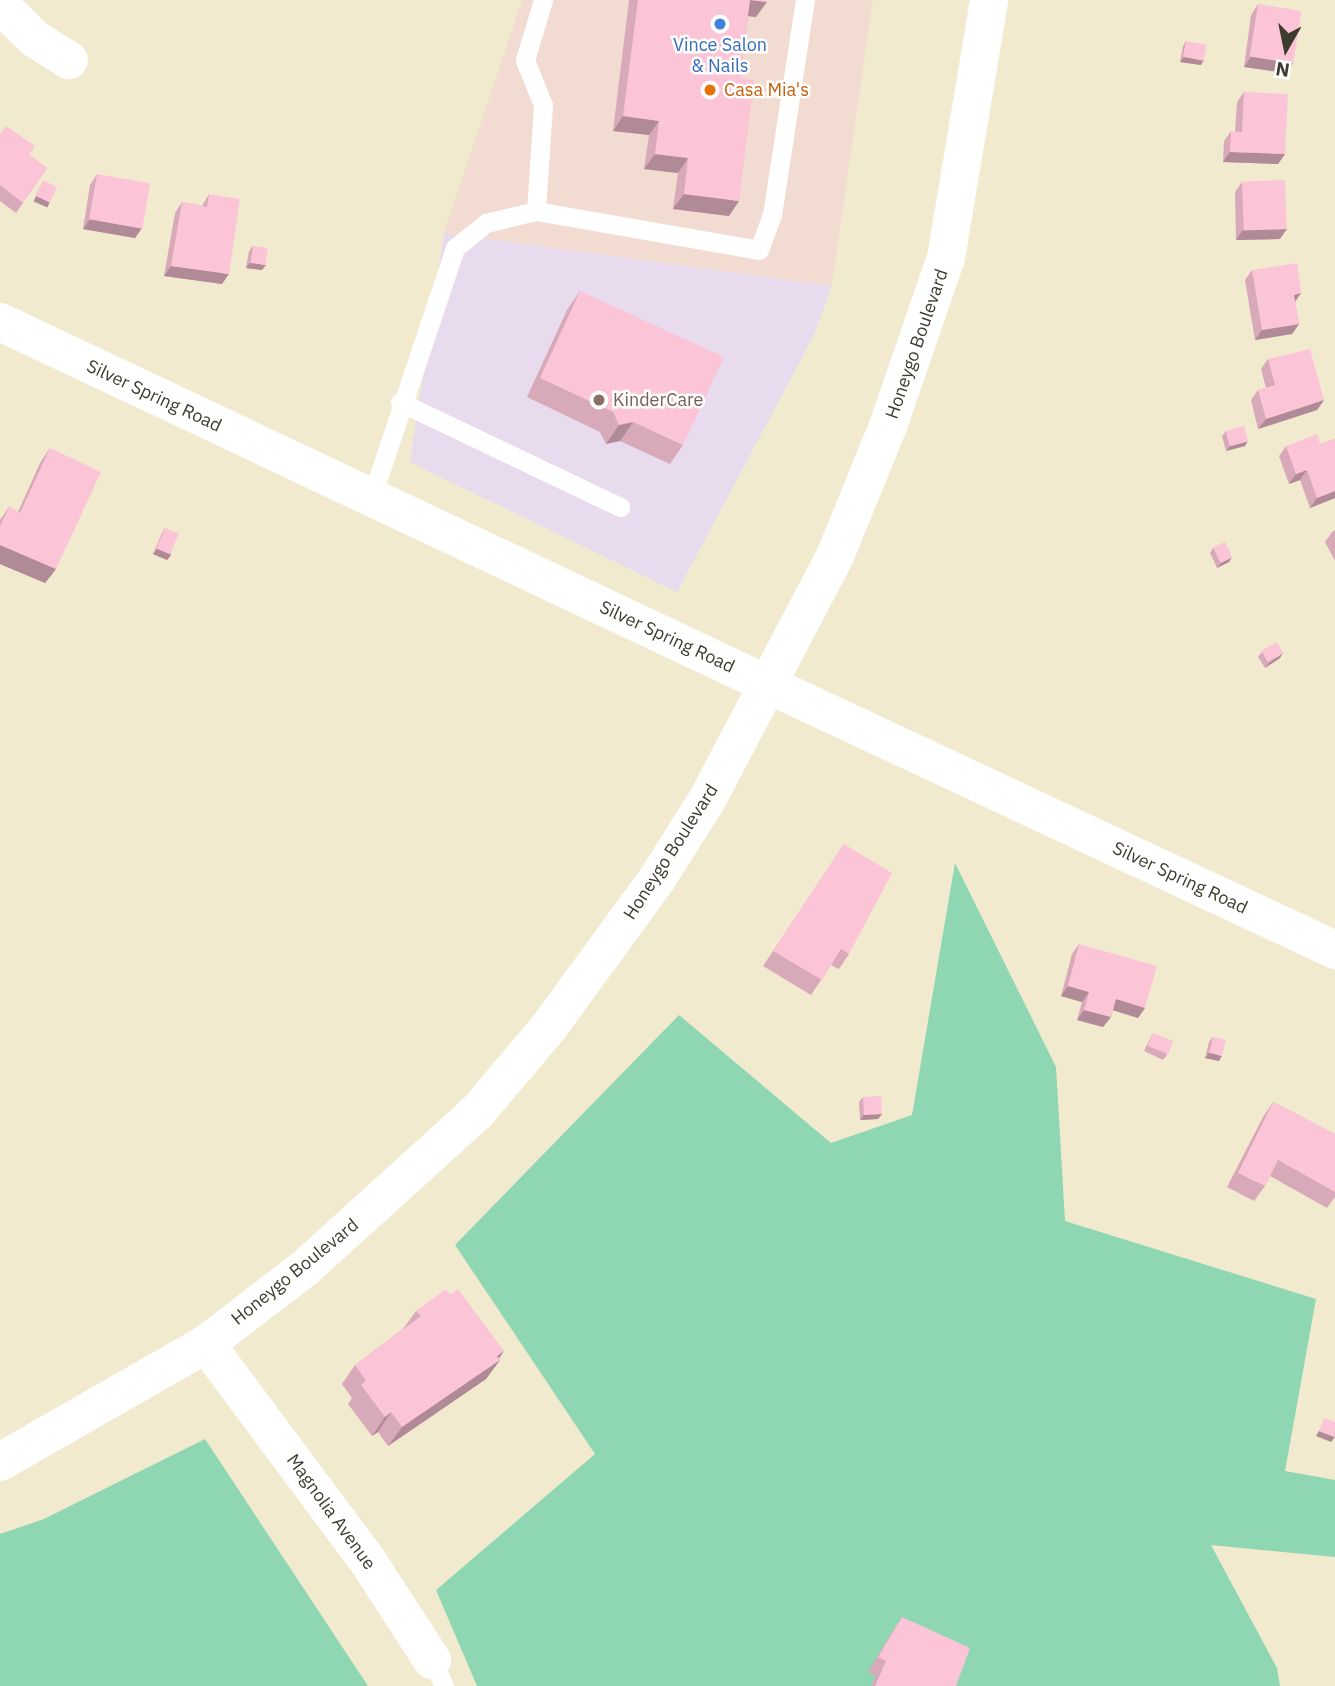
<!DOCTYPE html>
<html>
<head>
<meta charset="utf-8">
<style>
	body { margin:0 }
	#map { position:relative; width:1335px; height:1686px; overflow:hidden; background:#f2eace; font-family:"IBM Plex Sans",sans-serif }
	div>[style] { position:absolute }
	.commercial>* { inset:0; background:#f2dbd0 }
	.education>* { inset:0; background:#e8dbee }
	.green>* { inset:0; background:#8ed7b2 }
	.service>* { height:19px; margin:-9.5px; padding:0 9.5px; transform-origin:9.5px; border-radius:9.5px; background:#fff }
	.minor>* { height:38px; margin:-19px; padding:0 19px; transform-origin:19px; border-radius:19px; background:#fff }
	.secondary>* { height:38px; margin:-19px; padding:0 19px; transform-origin:19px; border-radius:19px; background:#fff }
	.wall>* { inset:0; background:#d8a9b9 }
	.shaded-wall>* { inset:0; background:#b08a96; transform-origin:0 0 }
	.building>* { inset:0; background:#fbc5d7; transform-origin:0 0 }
	.dots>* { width:19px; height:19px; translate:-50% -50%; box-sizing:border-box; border:4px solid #fff; border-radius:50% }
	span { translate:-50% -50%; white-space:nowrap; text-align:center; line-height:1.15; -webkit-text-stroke:5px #fff; paint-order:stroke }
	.shop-label { font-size:18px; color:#366cbe }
	.food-label { font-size:18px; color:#c56008 }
	.left { translate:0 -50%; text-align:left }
	.street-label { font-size:18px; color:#3e3b2f }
	.education-label { font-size:18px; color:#785e54 }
	.north { position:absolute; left:1251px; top:14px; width:70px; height:70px; -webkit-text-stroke:5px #fff; paint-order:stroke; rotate:189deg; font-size:19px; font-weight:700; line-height:28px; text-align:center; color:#3e3b2f }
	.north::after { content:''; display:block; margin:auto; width:24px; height:32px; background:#3e3b2f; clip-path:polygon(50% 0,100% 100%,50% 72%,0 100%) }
</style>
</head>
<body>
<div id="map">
	<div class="commercial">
		<i style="clip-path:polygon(522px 0,873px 0,832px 286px,444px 233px)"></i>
	</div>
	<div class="education">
		<i style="clip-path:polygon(444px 233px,832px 286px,813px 337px,677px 592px,410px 462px)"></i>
	</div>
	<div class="green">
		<i style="clip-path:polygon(955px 863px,1056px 1067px,1065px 1221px,1316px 1299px,1285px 1471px,1335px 1480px,1335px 1557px,1211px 1545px,1277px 1668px,1280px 1686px,477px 1686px,436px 1590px,595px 1454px,455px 1245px,679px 1015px,831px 1143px,912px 1115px)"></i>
		<i style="clip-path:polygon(205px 1439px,368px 1686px,0 1686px,0 1534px,44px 1519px)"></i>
	</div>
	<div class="service">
		<i style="left:536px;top:211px;width:106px;rotate:-86.2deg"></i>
		<i style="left:543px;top:105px;width:48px;rotate:-111.8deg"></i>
		<i style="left:525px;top:60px;width:63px;rotate:-73.3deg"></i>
		<i style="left:400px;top:402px;width:244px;rotate:25.5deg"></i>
		<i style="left:371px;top:499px;width:265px;rotate:-71.5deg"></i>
		<i style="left:455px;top:248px;width:40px;rotate:-39deg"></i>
		<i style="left:486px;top:223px;width:51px;rotate:-13.5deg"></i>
		<i style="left:536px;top:211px;width:226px;rotate:9.9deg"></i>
		<i style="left:759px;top:250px;width:37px;rotate:-70deg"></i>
		<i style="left:772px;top:215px;width:218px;rotate:-81.3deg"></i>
		<i style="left:432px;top:1660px;width:29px;rotate:65deg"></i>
	</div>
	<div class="minor">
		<i style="left:0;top:5px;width:49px;rotate:44.2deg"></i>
		<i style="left:35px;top:39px;width:40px;rotate:32deg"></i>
		<i style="left:0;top:322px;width:850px;rotate:25.27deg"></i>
		<i style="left:206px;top:1344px;width:273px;rotate:53.3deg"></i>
		<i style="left:369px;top:1563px;width:116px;rotate:57deg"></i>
	</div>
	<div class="secondary">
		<i style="left:769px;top:685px;width:625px;rotate:25.09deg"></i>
		<i style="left:0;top:1462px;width:237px;rotate:-29.8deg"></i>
		<i style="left:206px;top:1344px;width:125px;rotate:-37.5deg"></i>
		<i style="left:305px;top:1268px;width:234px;rotate:-42.2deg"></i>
		<i style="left:478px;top:1111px;width:110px;rotate:-49.8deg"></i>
		<i style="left:549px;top:1027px;width:183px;rotate:-53.9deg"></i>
		<i style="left:657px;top:879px;width:96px;rotate:-57.8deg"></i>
		<i style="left:708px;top:798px;width:273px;rotate:-62.3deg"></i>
		<i style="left:835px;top:556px;width:140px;rotate:-67.8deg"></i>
		<i style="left:888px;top:426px;width:178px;rotate:-71deg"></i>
		<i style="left:946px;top:258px;width:262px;rotate:-80.5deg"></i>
	</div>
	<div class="wall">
		<i style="clip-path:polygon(629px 0,767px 0,756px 17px,748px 16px,740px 78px,729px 216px,673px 209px,678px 173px,644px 169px,649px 135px,613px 131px)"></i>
		<i style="clip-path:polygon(1258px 4px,1293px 63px,1286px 73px,1244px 67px,1251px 15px)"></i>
		<i style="clip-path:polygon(1186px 41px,1201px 65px,1180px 62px,1183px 46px)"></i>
		<i style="clip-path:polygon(1244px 92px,1285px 154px,1278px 164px,1223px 162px,1224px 141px,1231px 131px,1235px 132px,1237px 102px)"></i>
		<i style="clip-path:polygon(0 134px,47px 168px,16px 213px,0 201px)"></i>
		<i style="clip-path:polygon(97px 174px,142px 228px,135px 238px,83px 229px,90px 185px)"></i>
		<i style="clip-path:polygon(1242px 182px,1280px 239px,1236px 240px,1235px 192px)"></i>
		<i style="clip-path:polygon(209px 194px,222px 284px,164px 276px,175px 213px,182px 202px,202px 206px)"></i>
		<i style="clip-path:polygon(253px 246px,262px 270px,246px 268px,249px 251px)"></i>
		<i style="clip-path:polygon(1252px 270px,1301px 293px,1295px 302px,1299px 324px,1292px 334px,1255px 340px,1245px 280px)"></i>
		<i style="clip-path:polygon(580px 291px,683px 445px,670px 464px,620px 441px,606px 444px,600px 432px,527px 397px,567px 310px)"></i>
		<i style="clip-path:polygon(1268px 359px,1324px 400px,1317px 410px,1258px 429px,1251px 400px,1258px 390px,1266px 388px,1261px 369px)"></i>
		<i style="clip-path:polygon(1226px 431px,1245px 446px,1226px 451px,1222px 436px)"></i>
		<i style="clip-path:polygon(1335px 439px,1335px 498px,1310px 508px,1300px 480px,1289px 484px,1279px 456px,1286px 446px,1320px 444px)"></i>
		<i style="clip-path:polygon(50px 448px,56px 569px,45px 583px,0 564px,0 520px,9px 507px,18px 512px,40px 463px)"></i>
		<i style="clip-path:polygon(165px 528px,171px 555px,167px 560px,153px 554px,162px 533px)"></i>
		<i style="clip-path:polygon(1335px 530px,1335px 561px,1325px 542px,1332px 532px)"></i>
		<i style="clip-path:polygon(1213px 548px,1232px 557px,1229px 562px,1217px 568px,1210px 553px)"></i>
		<i style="clip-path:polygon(1262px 652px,1280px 658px,1265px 668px,1258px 657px)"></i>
		<i style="clip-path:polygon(844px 844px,849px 954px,839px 969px,831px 965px,811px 995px,763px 966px)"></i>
		<i style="clip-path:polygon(1079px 944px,1145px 1008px,1138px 1018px,1113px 1010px,1111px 1017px,1103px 1027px,1077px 1020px,1082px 1002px,1061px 996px,1072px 954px)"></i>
		<i style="clip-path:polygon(1153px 1033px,1167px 1055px,1163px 1060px,1144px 1051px)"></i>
		<i style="clip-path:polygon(1213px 1037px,1219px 1061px,1205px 1058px,1209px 1042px)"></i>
		<i style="clip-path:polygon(863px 1097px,882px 1114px,878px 1119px,860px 1120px,859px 1102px)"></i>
		<i style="clip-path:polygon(1273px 1102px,1335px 1134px,1335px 1197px,1327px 1208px,1270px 1176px,1265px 1186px,1254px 1201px,1227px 1187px,1263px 1117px)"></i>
		<i style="clip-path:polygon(450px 1295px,504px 1351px,499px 1358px,500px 1360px,486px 1379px,388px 1446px,378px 1432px,372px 1436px,348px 1404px,352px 1398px,342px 1384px,355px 1365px,403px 1329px,416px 1311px)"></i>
		<i style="clip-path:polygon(902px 1617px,956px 1686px,871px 1686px,876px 1676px,868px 1672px,892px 1632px)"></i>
	</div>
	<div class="shaded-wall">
		<i style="clip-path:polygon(750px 0,767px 2px,756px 17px,740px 15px)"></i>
		<i style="clip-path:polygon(1184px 57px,1204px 60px,1201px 65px,1180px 62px)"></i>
		<i style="clip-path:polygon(1251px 57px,1293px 63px,1286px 73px,1244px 67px)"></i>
		<i style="clip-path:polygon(623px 116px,659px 121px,649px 135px,613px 131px)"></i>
		<i style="clip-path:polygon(1230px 152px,1285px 154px,1278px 164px,1223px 162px)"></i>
		<i style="clip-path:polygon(655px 154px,688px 158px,678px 173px,644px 169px)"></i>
		<i style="clip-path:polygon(684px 194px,739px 201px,729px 216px,673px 209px)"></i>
		<i style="left:36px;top:196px;width:15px;height:6px;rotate:23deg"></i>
		<i style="clip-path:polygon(90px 219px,142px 228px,135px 238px,83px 229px)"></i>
		<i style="clip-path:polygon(1287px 229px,1280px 239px,1236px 240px,1243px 230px)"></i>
		<i style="clip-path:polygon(250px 263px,266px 265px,262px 270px,246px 268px)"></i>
		<i style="clip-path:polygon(171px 266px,229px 274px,222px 284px,164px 276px)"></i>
		<i style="clip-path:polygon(1301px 293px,1294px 303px,1294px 295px)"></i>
		<i style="clip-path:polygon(1299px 324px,1292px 334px,1255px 340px,1262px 330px)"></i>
		<i style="clip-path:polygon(1324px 400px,1317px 410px,1258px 429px,1266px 419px)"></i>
		<i style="clip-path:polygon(633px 422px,620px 441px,606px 444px,619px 425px)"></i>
		<i style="clip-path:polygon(1248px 441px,1245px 446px,1226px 451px,1230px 446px)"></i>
		<i style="clip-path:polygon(1307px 470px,1300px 480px,1289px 484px,1296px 474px)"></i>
		<i style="clip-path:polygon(1335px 491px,1335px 498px,1310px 508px,1317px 498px)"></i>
		<i style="clip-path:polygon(0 545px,56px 569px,45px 583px,0 564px)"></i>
		<i style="clip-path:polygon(157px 549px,171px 555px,167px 560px,153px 554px)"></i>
		<i style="clip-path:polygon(1232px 557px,1229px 562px,1217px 568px,1221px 563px)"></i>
		<i style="clip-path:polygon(1283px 653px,1280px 658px,1265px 668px,1269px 663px)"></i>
		<i style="clip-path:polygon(1068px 986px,1089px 992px,1082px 1002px,1061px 996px)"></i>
		<i style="clip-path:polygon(1116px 999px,1145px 1008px,1138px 1018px,1109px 1009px)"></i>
		<i style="clip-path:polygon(1084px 1010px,1111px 1017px,1103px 1027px,1077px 1020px)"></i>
		<i style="clip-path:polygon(1209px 1053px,1222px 1056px,1219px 1061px,1205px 1058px)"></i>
		<i style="clip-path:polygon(882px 1114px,878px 1119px,860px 1120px,864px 1115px)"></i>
		<i style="clip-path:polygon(504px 1351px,496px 1363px,500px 1360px,486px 1379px,388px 1446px,402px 1427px)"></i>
		<i style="clip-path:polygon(391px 1412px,378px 1432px,372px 1436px,385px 1417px)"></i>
		<i style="clip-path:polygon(1319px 1431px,1335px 1437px,1331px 1442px,1316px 1436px)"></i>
	</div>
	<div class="building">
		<i style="clip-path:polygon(638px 0,767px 0,767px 2px,750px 0,740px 78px,754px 80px,739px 201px,684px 194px,688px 158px,655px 154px,659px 121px,623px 116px)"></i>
		<i style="left:1258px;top:4px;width:44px;height:53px;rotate:9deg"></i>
		<i style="left:1186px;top:41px;width:21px;height:16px;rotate:11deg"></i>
		<i style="clip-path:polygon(1244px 92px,1288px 94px,1285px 154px,1230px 152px,1231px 131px,1242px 132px)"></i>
		<i style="clip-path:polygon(6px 126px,35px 146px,29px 155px,47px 168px,23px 203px,0 185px,0 134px)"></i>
		<i style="left:97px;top:174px;width:54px;height:46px;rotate:10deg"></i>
		<i style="left:43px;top:180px;width:16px;height:17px;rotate:27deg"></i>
		<i style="left:1285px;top:180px;width:49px;height:43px;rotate:88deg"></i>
		<i style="clip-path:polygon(209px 194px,240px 199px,229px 274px,171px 266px,182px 202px,207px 207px)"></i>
		<i style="left:253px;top:246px;width:15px;height:17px;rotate:8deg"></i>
		<i style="clip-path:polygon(1297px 263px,1301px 293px,1294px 295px,1299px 324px,1262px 330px,1252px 270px)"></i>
		<i style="clip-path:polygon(580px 291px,724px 357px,683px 445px,633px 422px,619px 425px,613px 412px,540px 378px)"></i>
		<i style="clip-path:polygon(1310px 349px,1324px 400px,1266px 419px,1258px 390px,1275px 385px,1268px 359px)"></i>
		<i style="left:1244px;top:426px;width:16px;height:19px;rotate:75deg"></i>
		<i style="clip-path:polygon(1317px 434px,1320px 444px,1335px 439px,1335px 491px,1317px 498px,1307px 470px,1296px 474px,1286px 446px)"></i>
		<i style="clip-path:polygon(50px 448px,101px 472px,56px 569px,0 545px,0 526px,9px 507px,20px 513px)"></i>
		<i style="left:165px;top:528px;width:15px;height:22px;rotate:23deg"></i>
		<i style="left:1225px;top:542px;width:17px;height:13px;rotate:65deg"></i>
		<i style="left:1277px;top:642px;width:13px;height:18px;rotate:61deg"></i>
		<i style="clip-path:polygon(844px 844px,892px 873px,849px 954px,841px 949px,822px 980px,773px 951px)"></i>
		<i style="clip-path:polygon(1079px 944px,1157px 966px,1145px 1008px,1116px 999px,1111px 1017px,1084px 1010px,1089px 992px,1068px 986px)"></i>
		<i style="left:1153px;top:1033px;width:22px;height:14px;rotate:22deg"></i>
		<i style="left:1213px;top:1037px;width:13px;height:16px;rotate:13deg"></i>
		<i style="left:881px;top:1096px;width:18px;height:18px;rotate:87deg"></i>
		<i style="clip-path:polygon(1273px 1102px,1335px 1134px,1335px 1192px,1278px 1160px,1265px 1186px,1238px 1173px)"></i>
		<i style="clip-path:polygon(446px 1289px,450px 1295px,458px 1289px,504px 1351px,497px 1356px,500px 1360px,402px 1427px,391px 1412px,385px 1417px,361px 1385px,366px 1381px,355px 1365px,421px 1316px,416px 1311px)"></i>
		<i style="clip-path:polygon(1324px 1418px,1335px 1422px,1335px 1437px,1319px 1431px)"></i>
		<i style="clip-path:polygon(902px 1617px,970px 1648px,956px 1686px,875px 1686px,886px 1661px,878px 1657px)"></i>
	</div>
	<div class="dots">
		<i style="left:720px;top:24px;background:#3f7fe0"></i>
		<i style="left:710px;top:90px;background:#e8710a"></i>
		<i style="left:599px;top:400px;background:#8d6e63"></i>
	</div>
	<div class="shop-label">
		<span style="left:720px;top:56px">Vince Salon<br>&amp; Nails</span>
	</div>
	<div class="food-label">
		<span class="left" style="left:724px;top:90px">Casa Mia's</span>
	</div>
	<div class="street-label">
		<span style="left:917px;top:344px;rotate:-71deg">Honeygo Boulevard</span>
		<span style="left:154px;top:396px;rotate:25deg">Silver Spring Road</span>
		<span style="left:667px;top:637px;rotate:25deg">Silver Spring Road</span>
		<span style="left:671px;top:852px;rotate:-57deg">Honeygo Boulevard</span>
		<span style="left:1180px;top:878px;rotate:25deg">Silver Spring Road</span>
		<span style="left:295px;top:1272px;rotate:-39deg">Honeygo Boulevard</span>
		<span style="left:331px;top:1512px;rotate:54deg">Magnolia Avenue</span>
	</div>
	<div class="education-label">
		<span class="left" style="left:613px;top:400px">KinderCare</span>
	</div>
	<div class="north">N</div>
</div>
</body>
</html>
